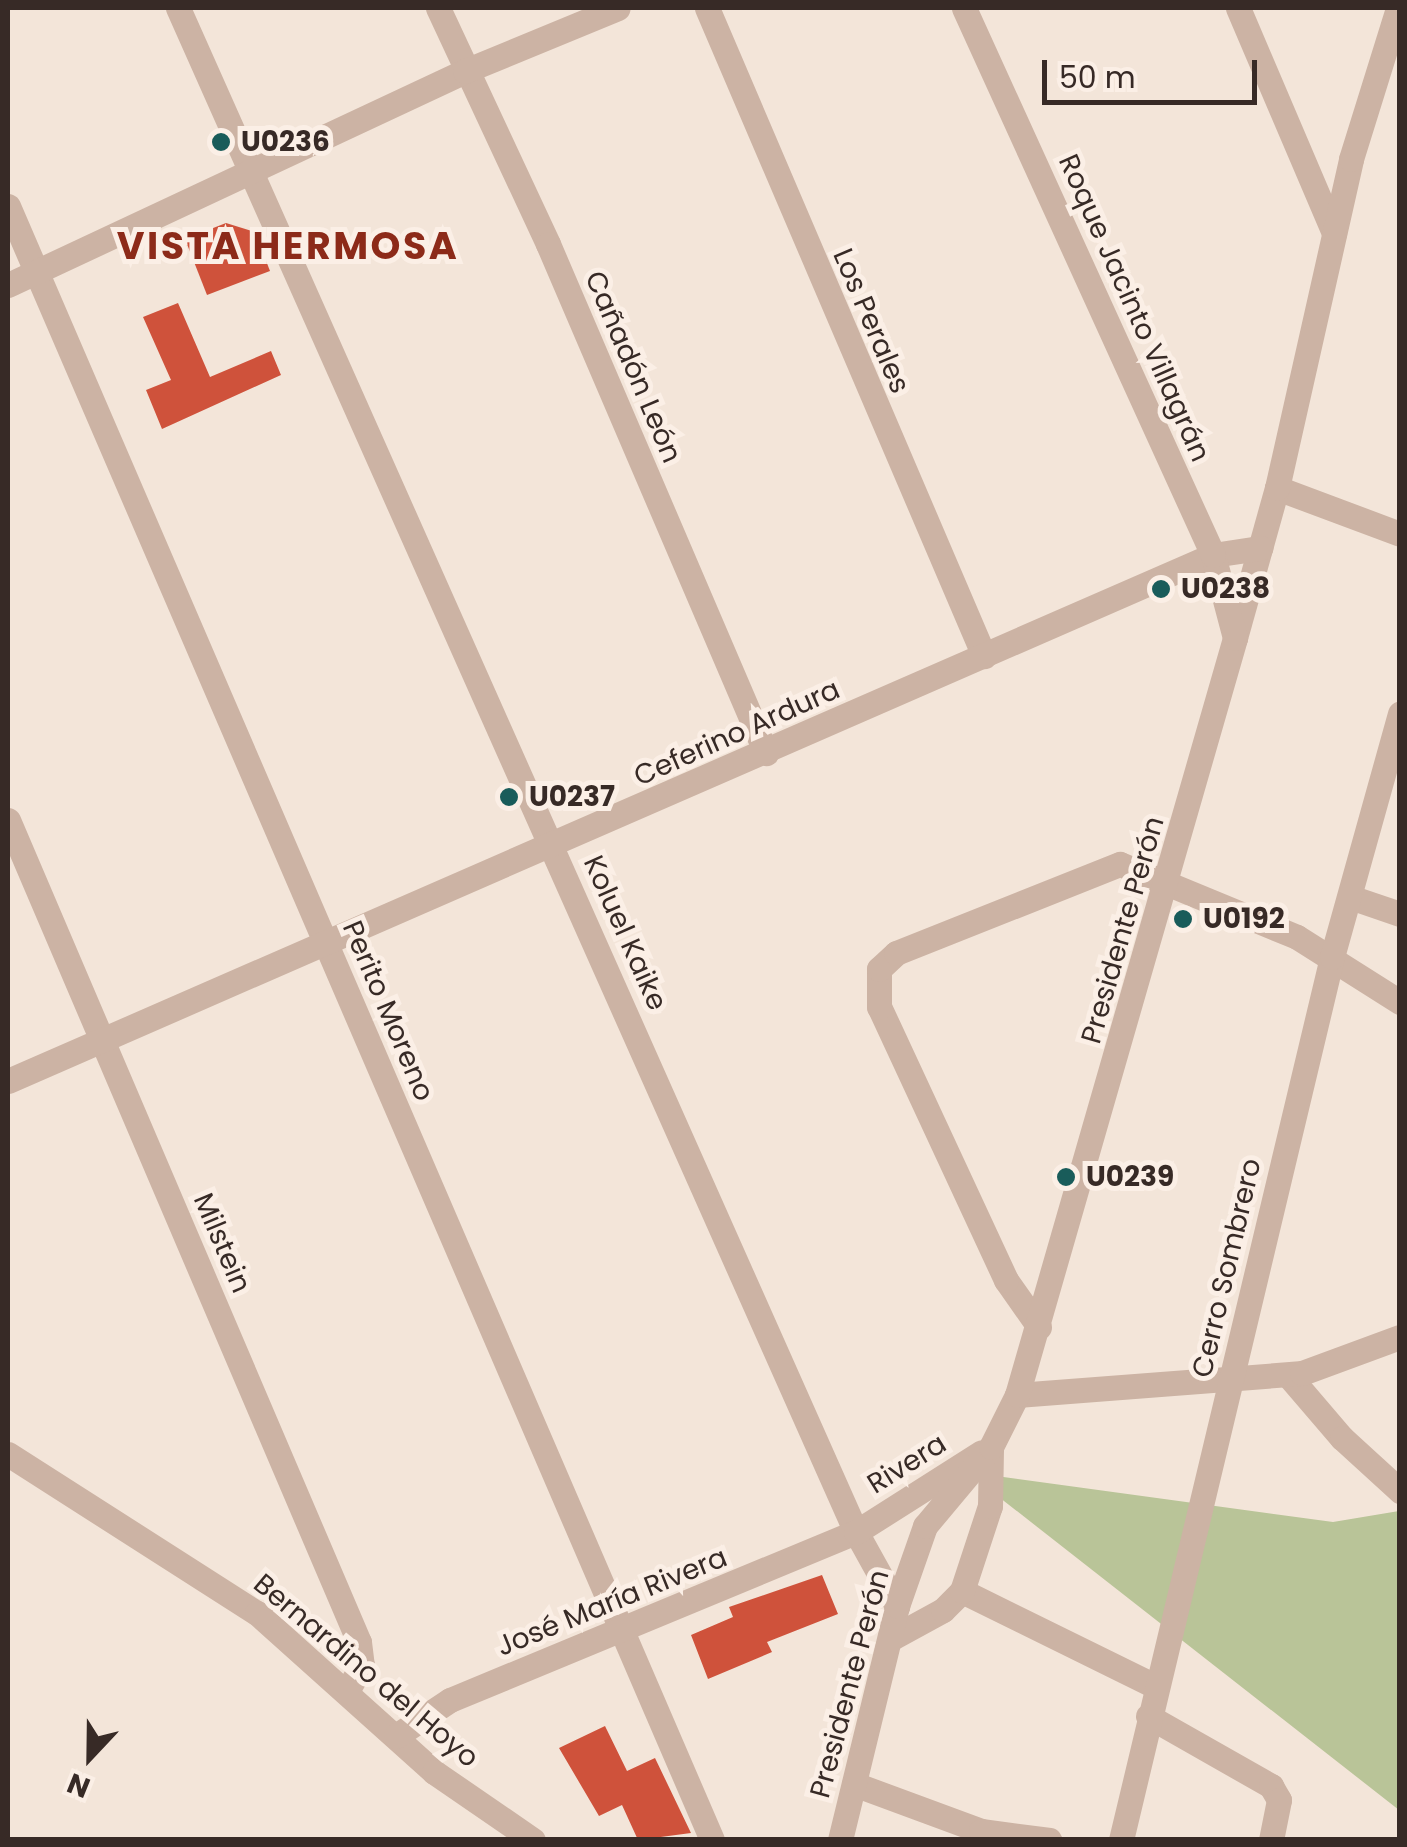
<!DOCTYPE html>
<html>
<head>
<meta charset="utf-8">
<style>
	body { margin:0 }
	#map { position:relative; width:1407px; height:1847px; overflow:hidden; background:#f3e5d9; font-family:Poppins,sans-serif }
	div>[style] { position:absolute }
	.green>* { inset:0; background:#b9c498 }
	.building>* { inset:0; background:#cf523b }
	.minor>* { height:25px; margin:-12.5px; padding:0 12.5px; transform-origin:12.5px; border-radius:12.5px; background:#ccb3a4 }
	.tertiary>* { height:25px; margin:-12.5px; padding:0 12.5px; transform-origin:12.5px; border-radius:12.5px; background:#ccb3a4 }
	.dots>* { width:28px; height:28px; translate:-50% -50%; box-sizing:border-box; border:5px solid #fbefe6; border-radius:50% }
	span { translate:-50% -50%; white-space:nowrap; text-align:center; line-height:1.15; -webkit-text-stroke:10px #fbefe6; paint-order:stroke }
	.poi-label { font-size:28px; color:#372a26; font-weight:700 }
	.left { translate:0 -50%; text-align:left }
	.street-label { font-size:28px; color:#372a26 }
	.district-label { font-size:38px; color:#8c2a19; font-weight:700; letter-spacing:2.5px }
	.frame { position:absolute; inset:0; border:10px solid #372a26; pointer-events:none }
	.north { position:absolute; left:40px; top:1707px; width:100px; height:100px; -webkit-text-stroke:8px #fbefe6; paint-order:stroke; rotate:202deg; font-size:28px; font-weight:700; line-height:40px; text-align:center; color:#372a26 }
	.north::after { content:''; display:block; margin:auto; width:35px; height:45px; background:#372a26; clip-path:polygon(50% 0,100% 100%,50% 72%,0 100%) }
	.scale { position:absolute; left:1042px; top:60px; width:215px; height:45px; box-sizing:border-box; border:5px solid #372a26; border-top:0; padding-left:12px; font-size:30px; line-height:35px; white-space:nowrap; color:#372a26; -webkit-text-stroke:8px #fbefe6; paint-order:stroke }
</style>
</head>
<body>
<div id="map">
	<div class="green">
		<i style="clip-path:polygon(967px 1472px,1333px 1522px,1399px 1511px,1399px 1810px)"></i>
	</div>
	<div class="building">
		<i style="clip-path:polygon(226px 223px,255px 232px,270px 271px,207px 295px,185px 239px)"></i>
		<i style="clip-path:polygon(178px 303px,210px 377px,271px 351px,281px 375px,162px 429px,146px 390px,171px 380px,143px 317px)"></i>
		<i style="clip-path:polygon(822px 1575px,838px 1614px,767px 1642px,772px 1652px,708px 1679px,691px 1635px,733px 1617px,729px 1607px)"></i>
		<i style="clip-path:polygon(605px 1726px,627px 1771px,655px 1758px,691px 1833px,638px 1840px,622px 1805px,599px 1816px,559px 1748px)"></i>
	</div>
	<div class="minor">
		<i style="left:178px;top:8px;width:1668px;rotate:66.02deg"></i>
		<i style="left:856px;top:1532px;width:85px;rotate:61deg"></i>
		<i style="left:438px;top:8px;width:260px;rotate:65deg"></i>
		<i style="left:548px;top:244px;width:554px;rotate:66.81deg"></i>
		<i style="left:707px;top:8px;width:705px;rotate:66.85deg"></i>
		<i style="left:1238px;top:8px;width:245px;rotate:66.9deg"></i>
		<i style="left:8px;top:206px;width:1779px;rotate:66.69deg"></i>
		<i style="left:8px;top:285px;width:505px;rotate:-25.09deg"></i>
		<i style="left:465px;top:71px;width:165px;rotate:-22.4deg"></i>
		<i style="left:1277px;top:488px;width:131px;rotate:20.5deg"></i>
		<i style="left:1235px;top:638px;width:156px;rotate:-74.4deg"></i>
		<i style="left:1277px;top:488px;width:337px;rotate:-77.3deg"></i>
		<i style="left:1351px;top:159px;width:158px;rotate:-72.7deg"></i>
		<i style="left:8px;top:820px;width:894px;rotate:66.88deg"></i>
		<i style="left:359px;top:1642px;width:23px;rotate:83deg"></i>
		<i style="left:362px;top:1665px;width:30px;rotate:120deg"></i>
		<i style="left:1353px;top:898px;width:50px;rotate:18.8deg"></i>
		<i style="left:8px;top:1081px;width:1315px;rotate:-23.58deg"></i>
		<i style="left:1213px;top:555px;width:48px;rotate:-8.5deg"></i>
		<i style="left:1039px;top:1327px;width:57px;rotate:-125.1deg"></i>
		<i style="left:1006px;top:1280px;width:301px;rotate:-114.9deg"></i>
		<i style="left:879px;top:1007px;width:38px;rotate:-90deg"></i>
		<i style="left:879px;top:969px;width:23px;rotate:-43deg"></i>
		<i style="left:896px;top:953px;width:241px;rotate:-21.7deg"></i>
		<i style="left:1120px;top:864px;width:191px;rotate:22.4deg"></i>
		<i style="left:1297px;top:937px;width:122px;rotate:32.3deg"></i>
		<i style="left:1288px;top:1375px;width:83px;rotate:49.4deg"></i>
		<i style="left:1342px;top:1438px;width:79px;rotate:42.4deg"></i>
		<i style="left:1017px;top:1395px;width:286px;rotate:-4.4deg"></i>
		<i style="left:1302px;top:1373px;width:104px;rotate:-20.2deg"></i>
		<i style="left:8px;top:1454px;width:295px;rotate:32.6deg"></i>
		<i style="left:257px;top:1613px;width:238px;rotate:41.9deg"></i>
		<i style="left:434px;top:1772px;width:120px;rotate:34.5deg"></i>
		<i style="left:962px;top:1591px;width:215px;rotate:26.2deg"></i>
		<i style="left:890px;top:1639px;width:60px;rotate:-28.7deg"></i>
		<i style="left:943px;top:1610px;width:27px;rotate:-45deg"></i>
		<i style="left:962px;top:1591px;width:89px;rotate:-71.8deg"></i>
		<i style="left:990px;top:1506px;width:59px;rotate:-89deg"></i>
		<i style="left:1148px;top:1716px;width:142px;rotate:29.6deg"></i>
		<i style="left:1271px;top:1786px;width:16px;rotate:60deg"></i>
		<i style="left:1279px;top:1800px;width:41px;rotate:101.3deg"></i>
		<i style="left:396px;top:1736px;width:65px;rotate:-33.7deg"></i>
		<i style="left:450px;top:1700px;width:439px;rotate:-22.5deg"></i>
		<i style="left:856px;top:1532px;width:149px;rotate:-32.4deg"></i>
		<i style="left:854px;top:1784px;width:135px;rotate:20.3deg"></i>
		<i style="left:981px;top:1831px;width:69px;rotate:7.5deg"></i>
		<i style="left:1121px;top:1840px;width:908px;rotate:-76.56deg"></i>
		<i style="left:1332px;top:957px;width:253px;rotate:-74.4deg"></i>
	</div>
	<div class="tertiary">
		<i style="left:840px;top:1840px;width:241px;rotate:-76.3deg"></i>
		<i style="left:897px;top:1606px;width:85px;rotate:-70.7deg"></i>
		<i style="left:925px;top:1526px;width:103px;rotate:-50.1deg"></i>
		<i style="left:991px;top:1447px;width:58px;rotate:-63.4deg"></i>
		<i style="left:1017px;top:1395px;width:788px;rotate:-73.93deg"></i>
		<i style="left:1235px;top:638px;width:86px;rotate:-104.8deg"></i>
		<i style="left:1213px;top:555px;width:601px;rotate:-114.48deg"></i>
	</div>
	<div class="dots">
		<i style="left:221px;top:142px;background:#195c5a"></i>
		<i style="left:1161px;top:589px;background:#195c5a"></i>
		<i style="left:509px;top:797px;background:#195c5a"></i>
		<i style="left:1183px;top:919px;background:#195c5a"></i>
		<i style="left:1066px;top:1177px;background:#195c5a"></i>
	</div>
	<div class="poi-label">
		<span class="left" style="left:241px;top:142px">U0236</span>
		<span class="left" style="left:1181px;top:589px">U0238</span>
		<span class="left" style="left:529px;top:797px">U0237</span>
		<span class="left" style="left:1203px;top:919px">U0192</span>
		<span class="left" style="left:1086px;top:1177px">U0239</span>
	</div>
	<div class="street-label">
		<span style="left:1134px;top:308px;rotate:66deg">Roque Jacinto Villagrán</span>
		<span style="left:871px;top:321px;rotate:67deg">Los Perales</span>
		<span style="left:633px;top:367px;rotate:67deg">Cañadón León</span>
		<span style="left:737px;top:733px;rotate:-24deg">Ceferino Ardura</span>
		<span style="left:1123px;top:930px;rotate:-74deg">Presidente Perón</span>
		<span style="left:625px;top:933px;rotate:66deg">Koluel Kaike</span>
		<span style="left:388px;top:1011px;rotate:67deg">Perito Moreno</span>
		<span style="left:222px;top:1243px;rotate:67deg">Milstein</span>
		<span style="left:1227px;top:1268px;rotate:-77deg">Cerro Sombrero</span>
		<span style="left:907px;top:1464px;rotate:-32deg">Rivera</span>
		<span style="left:612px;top:1602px;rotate:-22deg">José María Rivera</span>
		<span style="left:366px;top:1671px;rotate:40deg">Bernardino del Hoyo</span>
		<span style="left:850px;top:1684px;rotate:-75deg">Presidente Perón</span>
	</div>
	<div class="district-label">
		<span style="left:288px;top:246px">VISTA HERMOSA</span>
	</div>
	<div class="frame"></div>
	<div class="north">N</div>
	<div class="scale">50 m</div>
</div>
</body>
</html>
